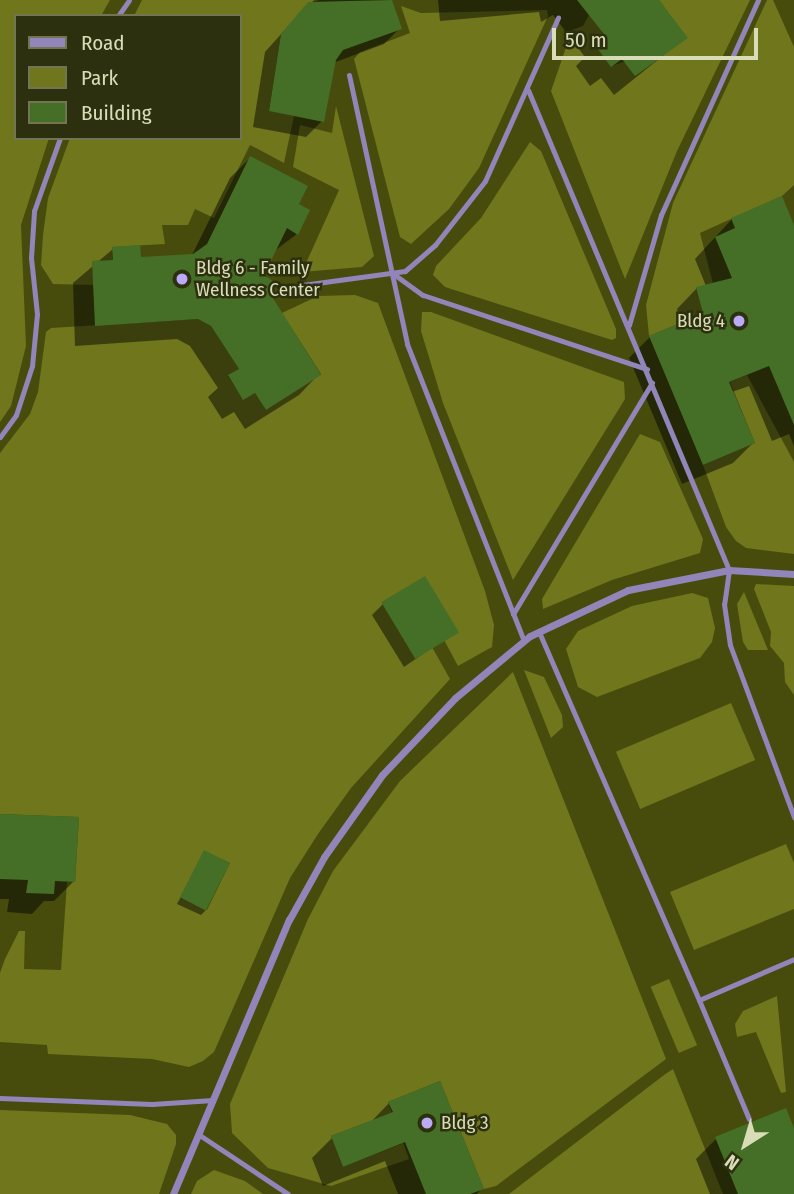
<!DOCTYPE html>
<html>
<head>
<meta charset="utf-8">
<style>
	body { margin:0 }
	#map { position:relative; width:794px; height:1194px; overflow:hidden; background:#474c0d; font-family:"Fira Sans Condensed",sans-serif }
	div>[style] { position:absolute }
	.green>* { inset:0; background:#6f761c; transform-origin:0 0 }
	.shadow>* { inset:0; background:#0007 }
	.building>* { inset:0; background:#456f27; transform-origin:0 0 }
	.lane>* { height:5px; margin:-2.5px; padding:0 2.5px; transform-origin:2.5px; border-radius:2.5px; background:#9185b9 }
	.street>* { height:7px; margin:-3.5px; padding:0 3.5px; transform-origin:3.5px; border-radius:3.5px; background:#9185b9 }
	.dots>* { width:19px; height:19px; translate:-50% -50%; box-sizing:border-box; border:4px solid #2d300f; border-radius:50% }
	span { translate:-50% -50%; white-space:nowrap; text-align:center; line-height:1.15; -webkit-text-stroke:5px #2d300f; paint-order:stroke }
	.poi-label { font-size:19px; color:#d8ddb7 }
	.left { translate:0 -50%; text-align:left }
	.right { translate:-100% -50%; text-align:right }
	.legend { position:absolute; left:14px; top:14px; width:228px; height:126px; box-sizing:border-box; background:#2d300f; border:2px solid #717552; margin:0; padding:9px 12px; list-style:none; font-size:21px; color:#d8ddb7 }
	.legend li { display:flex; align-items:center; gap:14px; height:35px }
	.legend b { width:35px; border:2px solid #717552 }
	.north { position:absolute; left:710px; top:1110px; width:70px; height:70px; -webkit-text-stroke:5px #2d300f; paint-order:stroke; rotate:217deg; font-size:19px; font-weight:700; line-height:28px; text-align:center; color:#d8ddb7 }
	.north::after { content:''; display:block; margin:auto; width:24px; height:32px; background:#d8ddb7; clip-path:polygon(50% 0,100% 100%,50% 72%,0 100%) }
	.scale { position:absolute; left:552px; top:28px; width:206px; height:32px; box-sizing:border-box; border:4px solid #d8ddb7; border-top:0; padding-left:9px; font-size:21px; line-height:24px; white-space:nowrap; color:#d8ddb7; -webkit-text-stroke:5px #2d300f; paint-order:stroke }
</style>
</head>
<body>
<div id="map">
	<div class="green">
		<i style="clip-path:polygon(0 0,110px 0,101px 16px,16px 16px,16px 138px,49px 138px,21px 225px,26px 346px,11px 406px,0 422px)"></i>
		<i style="clip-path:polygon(142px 0,314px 0,281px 34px,269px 110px,294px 116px,284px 163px,250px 145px,214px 218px,195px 209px,188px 225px,162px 225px,165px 244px,112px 247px,113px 260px,92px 261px,94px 285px,53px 284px,41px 265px,43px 235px,48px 198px,70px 138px,240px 138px,240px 16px,134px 16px)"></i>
		<i style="clip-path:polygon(659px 0,750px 0,677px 151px,625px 279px,551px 91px,572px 30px,583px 26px,589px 15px,607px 38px,596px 45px,612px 66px,687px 38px)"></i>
		<i style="clip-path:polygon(767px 0,773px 0,794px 47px,794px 185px,782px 196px,700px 233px,719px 307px,649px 336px,646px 305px,673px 203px)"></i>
		<i style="clip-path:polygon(401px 6px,421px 13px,547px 10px,548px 16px,479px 168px,449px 209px,411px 244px,400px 237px,354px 59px,360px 52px,410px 33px)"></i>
		<i style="clip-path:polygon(336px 106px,374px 256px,362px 267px,302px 272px,339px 190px,293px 167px,300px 125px,332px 133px)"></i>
		<i style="clip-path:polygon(530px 142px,541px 151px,616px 329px,616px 338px,612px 340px,445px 287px,433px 275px,436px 266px,481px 218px)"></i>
		<i style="clip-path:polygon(evenodd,355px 295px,378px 303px,485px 591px,494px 625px,492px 647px,458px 666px,444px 640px,425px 577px,382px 602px,415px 657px,432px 647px,450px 679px,351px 788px,318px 834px,290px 878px,214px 1052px,203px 1061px,189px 1067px,152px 1059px,48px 1054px,47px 1045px,0 1042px,0 973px,5px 959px,19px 931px,25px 931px,24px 969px,61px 970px,67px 882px,75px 882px,79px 817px,0 814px,0 453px,30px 414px,38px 392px,46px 332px,51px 328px,198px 319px,211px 326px,239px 369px,228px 376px,243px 399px,255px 393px,266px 410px,321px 374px,282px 313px,318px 296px,355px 295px,204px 851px,230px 863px,207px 910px,181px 898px,204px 851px)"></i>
		<i style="clip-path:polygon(422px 312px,431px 312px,624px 382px,625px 399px,513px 580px,443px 403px,421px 331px)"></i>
		<i style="clip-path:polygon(747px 375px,794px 462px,794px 554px,746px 548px,736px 541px,726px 527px,703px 465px,755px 443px,730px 382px)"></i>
		<i style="clip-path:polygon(640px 434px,660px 442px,703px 539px,700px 553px,612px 580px,543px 609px,542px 599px)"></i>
		<i style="clip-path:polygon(756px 584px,794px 586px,794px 695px,785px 682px,784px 663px,770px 646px,771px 632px,754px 589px)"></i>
		<i style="clip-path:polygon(744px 592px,768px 650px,748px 650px,743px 642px,737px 604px)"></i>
		<i style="clip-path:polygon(692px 593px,708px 598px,715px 628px,712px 642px,700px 658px,597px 697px,578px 687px,566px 649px,578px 631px,632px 606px)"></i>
		<i style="clip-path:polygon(524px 670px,544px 677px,562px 715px,563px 727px,551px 738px)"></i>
		<i style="clip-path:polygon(evenodd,513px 672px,666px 1059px,496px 1186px,484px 1189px,440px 1081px,388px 1102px,409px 1159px,331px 1186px,268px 1168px,232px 1133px,230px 1104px,308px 919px,333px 871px,400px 781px,513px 672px,389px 1114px,401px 1144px,343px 1167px,331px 1136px,389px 1114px)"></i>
		<i style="left:731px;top:703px;width:62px;height:125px;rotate:67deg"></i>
		<i style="clip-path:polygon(786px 844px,794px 863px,794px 909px,694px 950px,670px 892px)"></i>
		<i style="left:669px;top:979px;width:72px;height:20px;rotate:67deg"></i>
		<i style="clip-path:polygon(777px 996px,786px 1092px,781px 1093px,756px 1032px,737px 1037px,735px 1024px,743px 1011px)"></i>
		<i style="clip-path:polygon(673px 1069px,723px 1194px,509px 1194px,664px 1075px)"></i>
		<i style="clip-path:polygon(0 1110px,130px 1115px,167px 1124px,176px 1135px,176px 1144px,159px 1194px,0 1194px)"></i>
		<i style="clip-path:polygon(214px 1170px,245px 1181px,263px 1194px,191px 1194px,197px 1181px)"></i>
	</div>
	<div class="shadow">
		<i style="clip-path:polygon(319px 0,390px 0,400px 28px,384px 44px,333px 63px,322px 121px,306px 137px,253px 127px,265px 52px,309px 3px)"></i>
		<i style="clip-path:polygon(438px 0,657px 0,685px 38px,614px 95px,601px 78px,590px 86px,576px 66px,585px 57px,553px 15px,541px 22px,539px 12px,440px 21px)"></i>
		<i style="clip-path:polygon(250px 158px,297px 205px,297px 234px,273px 252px,262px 276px,266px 291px,319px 374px,299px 395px,245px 429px,234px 412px,222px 419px,208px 397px,218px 388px,190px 346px,177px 339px,75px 346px,73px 283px,113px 249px,139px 259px,192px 255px,230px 178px)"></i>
		<i style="clip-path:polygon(732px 219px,794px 229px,794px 446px,789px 434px,772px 441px,749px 386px,732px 392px,753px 443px,733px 463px,682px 484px,629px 358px,650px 337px,681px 324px,677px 309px,697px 288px,706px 286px,695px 259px)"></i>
		<i style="clip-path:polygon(383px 604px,456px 631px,404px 667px,372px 615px)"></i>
		<i style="clip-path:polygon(0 815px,74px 881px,54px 901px,44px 901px,32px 914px,7px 912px,9px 899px,0 899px)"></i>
		<i style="clip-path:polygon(204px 853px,206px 910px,201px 915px,177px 904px)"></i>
		<i style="clip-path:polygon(389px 1103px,482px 1188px,477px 1194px,398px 1194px,385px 1161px,323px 1186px,312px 1158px,332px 1138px,369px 1124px)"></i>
		<i style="clip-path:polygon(794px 1133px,794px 1194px,710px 1194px,696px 1159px,716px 1139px)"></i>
	</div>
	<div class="building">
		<i style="clip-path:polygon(392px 0,402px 29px,343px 50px,336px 60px,324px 122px,269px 111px,281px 34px,308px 2px)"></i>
		<i style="clip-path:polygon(577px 0,659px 0,688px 38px,635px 76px,622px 59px,611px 67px,595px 45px,607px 38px)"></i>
		<i style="clip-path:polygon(250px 156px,308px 186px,299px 204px,310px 210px,298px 235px,287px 228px,264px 275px,276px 283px,268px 290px,321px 375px,266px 410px,255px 393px,243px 400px,228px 375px,239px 369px,211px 326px,198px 319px,95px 326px,92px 261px,113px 260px,112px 247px,140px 245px,141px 257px,193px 254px,207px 244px)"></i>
		<i style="clip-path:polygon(782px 196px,794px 225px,794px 425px,769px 366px,729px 382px,755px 443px,703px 465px,649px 336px,703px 313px,696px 287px,732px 278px,715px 237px,735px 228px,731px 218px)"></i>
		<i style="left:425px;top:576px;width:66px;height:51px;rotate:59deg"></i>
		<i style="clip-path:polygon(0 814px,79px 817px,75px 882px,55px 881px,54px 894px,26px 893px,28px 880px,0 879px)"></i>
		<i style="left:204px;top:850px;width:29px;height:53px;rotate:27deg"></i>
		<i style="clip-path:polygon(440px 1081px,484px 1189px,470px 1194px,426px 1194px,405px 1142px,343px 1167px,331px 1136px,393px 1112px,388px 1102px)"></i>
		<i style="clip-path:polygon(786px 1108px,794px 1128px,794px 1194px,738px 1194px,715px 1137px)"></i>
	</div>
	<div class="lane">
		<i style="left:118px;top:16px;width:19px;rotate:-55deg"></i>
		<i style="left:349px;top:75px;width:275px;rotate:77.8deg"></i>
		<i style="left:407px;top:344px;width:319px;rotate:68.5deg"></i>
		<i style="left:528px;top:90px;width:520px;rotate:67.28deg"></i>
		<i style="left:729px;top:570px;width:34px;rotate:98deg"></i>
		<i style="left:724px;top:604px;width:41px;rotate:81.7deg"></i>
		<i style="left:730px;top:645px;width:184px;rotate:69.6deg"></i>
		<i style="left:395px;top:275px;width:34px;rotate:36deg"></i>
		<i style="left:423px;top:295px;width:236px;rotate:18.3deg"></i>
		<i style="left:295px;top:286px;width:111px;rotate:-7.8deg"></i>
		<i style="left:405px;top:271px;width:40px;rotate:-41deg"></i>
		<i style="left:435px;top:245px;width:81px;rotate:-52deg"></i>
		<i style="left:485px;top:181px;width:179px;rotate:-65.9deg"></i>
		<i style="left:629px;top:325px;width:115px;rotate:-73.8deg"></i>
		<i style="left:661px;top:215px;width:236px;rotate:-65.7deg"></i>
		<i style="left:0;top:437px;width:27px;rotate:-54deg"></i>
		<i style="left:16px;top:415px;width:52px;rotate:-71.9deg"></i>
		<i style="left:32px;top:366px;width:52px;rotate:-84.5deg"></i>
		<i style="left:37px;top:314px;width:56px;rotate:-96.1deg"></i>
		<i style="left:31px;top:258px;width:47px;rotate:-86.3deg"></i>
		<i style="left:34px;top:211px;width:77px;rotate:-70.4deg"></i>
		<i style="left:513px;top:614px;width:270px;rotate:-59deg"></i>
		<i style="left:539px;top:632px;width:401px;rotate:66.5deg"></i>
		<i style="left:699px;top:1000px;width:103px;rotate:-23.3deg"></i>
		<i style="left:699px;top:1000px;width:129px;rotate:67.2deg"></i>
		<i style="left:0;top:1098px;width:152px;rotate:2.3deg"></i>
		<i style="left:152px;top:1104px;width:61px;rotate:-3.8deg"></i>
		<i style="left:198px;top:1134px;width:108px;rotate:33.7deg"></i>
	</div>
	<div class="street">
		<i style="left:173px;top:1194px;width:298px;rotate:-67.1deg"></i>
		<i style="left:289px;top:920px;width:72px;rotate:-60.9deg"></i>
		<i style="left:324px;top:857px;width:100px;rotate:-54.7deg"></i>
		<i style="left:382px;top:775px;width:106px;rotate:-46.5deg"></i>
		<i style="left:455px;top:698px;width:97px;rotate:-39.6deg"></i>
		<i style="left:530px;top:636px;width:108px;rotate:-25.1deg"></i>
		<i style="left:628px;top:590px;width:103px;rotate:-11.2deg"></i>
		<i style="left:729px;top:570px;width:65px;rotate:3.5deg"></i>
	</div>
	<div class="dots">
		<i style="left:182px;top:279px;background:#bbaaf6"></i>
		<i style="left:739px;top:321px;background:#bbaaf6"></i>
		<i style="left:427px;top:1123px;background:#bbaaf6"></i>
	</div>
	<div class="poi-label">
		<span class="left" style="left:196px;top:279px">Bldg 6 - Family<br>Wellness Center</span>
		<span class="right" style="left:725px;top:321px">Bldg 4</span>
		<span class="left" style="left:441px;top:1123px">Bldg 3</span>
	</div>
	<ul class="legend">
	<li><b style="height:9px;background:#9185b9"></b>Road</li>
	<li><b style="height:19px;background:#6f761c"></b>Park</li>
	<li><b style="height:19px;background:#456f27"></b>Building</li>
	</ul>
	<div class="north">N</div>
	<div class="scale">50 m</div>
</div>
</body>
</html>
